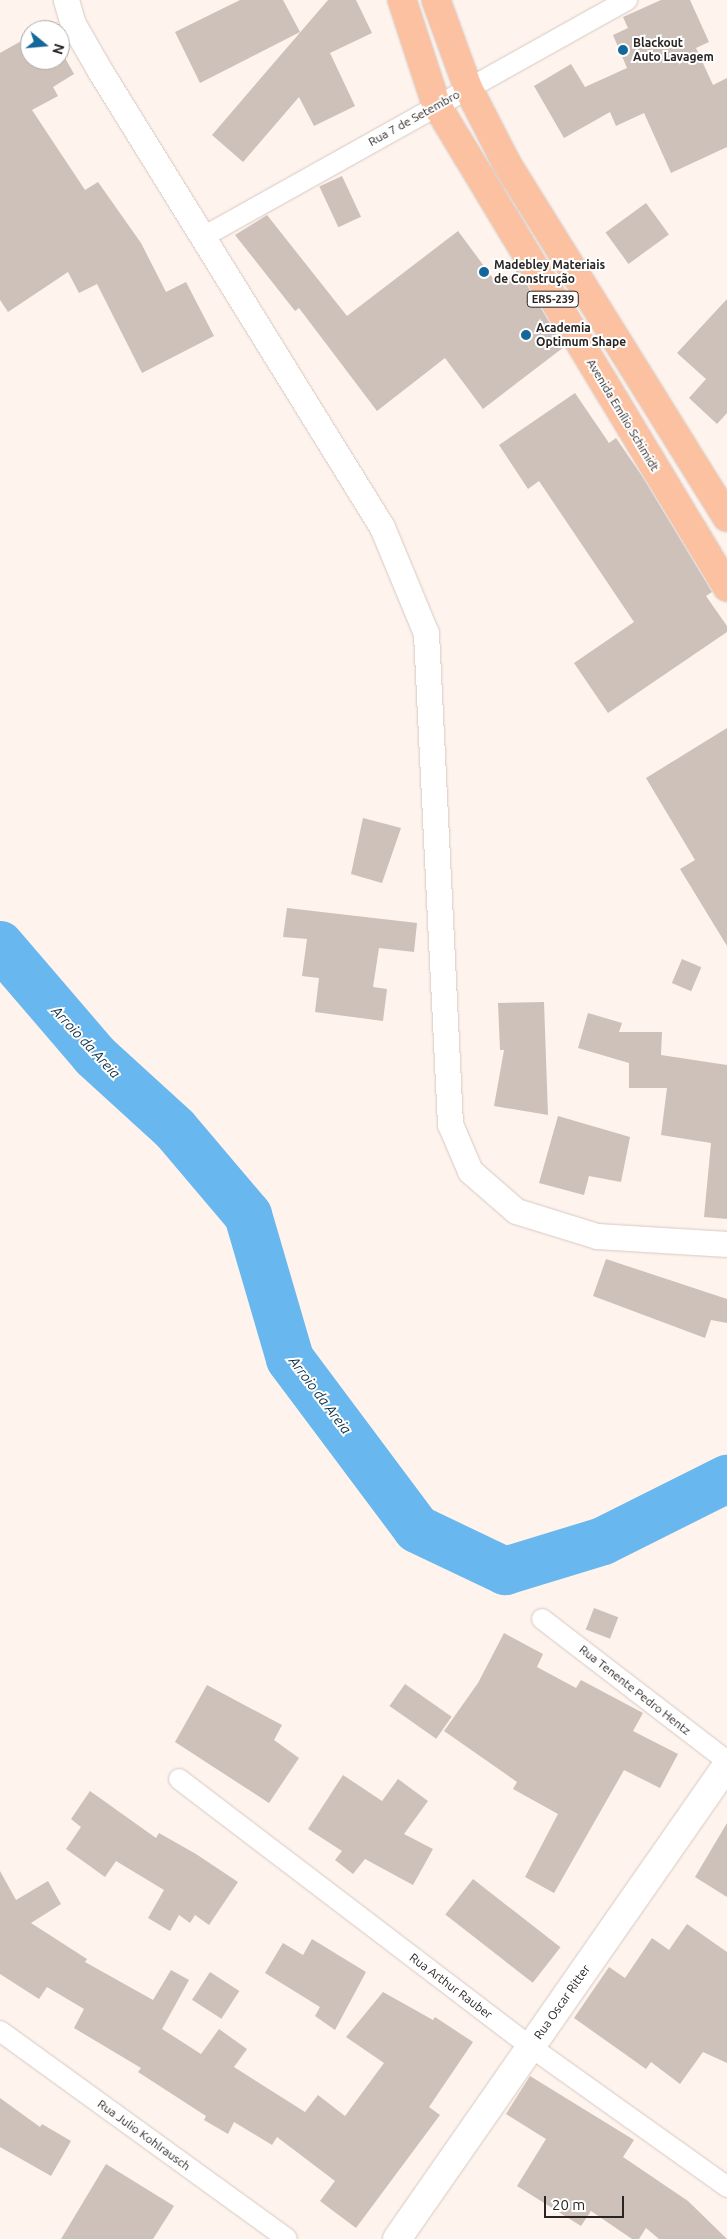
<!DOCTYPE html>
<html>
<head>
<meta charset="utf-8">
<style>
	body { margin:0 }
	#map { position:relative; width:727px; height:2239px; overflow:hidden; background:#fef3ed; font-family:Ubuntu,sans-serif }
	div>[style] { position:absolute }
	.river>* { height:48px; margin:-24px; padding:0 24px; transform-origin:24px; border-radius:24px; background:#68b7ee }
	.building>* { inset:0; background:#cec1ba; transform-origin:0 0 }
	.roads { filter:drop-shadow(0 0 1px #d7c9c2) drop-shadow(0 0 1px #d7c9c2) }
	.minor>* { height:20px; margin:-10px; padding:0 10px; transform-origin:10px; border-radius:10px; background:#fff }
	.tertiary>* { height:25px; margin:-12.5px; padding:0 12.5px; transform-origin:12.5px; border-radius:12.5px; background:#fff }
	.secondary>* { height:28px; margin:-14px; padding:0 14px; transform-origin:14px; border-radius:14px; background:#fff }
	.primary>* { height:28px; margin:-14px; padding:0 14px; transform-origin:14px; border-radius:14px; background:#fcc1a0 }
	.dots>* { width:14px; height:14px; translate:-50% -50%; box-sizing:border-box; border:2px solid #fff; border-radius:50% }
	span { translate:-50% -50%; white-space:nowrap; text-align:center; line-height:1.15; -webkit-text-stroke:4px #fff; paint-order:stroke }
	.shield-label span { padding:1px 4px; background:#fff; border:1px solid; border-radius:4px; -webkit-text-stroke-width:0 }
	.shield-label { font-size:11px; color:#2a2523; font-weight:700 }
	.poi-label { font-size:12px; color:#2a2523; font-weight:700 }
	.left { translate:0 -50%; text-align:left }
	.street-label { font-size:12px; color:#2a2523 }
	.water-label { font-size:14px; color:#0b2e44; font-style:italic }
	.north { position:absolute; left:20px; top:20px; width:50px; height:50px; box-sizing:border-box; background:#fff; border:1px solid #aaa8a7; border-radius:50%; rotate:107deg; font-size:14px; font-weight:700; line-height:20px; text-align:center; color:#2a2523 }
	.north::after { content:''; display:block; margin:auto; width:18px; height:22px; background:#136799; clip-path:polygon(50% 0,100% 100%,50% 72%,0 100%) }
	.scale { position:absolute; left:544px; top:2196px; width:80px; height:22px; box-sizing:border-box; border:2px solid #2a2523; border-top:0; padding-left:6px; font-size:15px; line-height:18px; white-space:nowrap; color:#2a2523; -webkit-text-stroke:4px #fff; paint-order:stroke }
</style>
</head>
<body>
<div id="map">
	<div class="river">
		<i style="left:0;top:945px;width:146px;rotate:49.4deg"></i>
		<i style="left:95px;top:1056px;width:108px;rotate:42.4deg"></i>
		<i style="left:175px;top:1129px;width:113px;rotate:49.7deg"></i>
		<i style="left:248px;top:1215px;width:150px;rotate:73.7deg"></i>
		<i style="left:290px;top:1359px;width:212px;rotate:53.2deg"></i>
		<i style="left:417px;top:1529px;width:98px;rotate:25.5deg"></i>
		<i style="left:505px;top:1571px;width:102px;rotate:-17deg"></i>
		<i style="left:603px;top:1541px;width:139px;rotate:-26.6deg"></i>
	</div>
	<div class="building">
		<i style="clip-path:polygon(240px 0,283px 0,300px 32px,200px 83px,175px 32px)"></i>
		<i style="clip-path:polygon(328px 0,356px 0,372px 33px,330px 53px,355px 106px,314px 126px,299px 97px,243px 162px,212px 135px)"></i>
		<i style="clip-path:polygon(661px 0,690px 0,709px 42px,696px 48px,713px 85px,727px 78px,727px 147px,671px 173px,644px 113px,616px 126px,610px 112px,564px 138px,534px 86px,571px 64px,585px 87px,627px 68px,613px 35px,628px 28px,623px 17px)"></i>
		<i style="clip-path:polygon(30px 36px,30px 60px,60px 60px,60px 49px,74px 74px,53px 87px,58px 96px,32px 110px,85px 190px,98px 182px,141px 243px,166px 292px,186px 282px,214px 336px,142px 373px,97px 284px,79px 293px,68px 272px,8px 312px,0 300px,0 53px)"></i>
		<i style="left:342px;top:176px;width:45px;height:25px;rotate:65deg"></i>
		<i style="left:646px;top:203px;width:39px;height:50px;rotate:54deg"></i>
		<i style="clip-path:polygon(267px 215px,347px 316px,458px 231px,498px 285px,518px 270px,564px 347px,483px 409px,445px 358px,377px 411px,299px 308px,295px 311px,235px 235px)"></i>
		<i style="clip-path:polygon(727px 299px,727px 413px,717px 424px,689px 398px,706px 379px,677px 353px)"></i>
		<i style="clip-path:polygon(575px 393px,609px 443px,616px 438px,642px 476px,712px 592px,706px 596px,727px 626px,727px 632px,608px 713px,574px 663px,634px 622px,539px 481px,528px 489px,499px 445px)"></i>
		<i style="clip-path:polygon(727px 728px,727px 946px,680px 869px,695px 860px,646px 778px)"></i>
		<i style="clip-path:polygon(363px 818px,401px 828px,382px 883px,351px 874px)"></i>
		<i style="clip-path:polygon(287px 908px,417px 923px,414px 952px,379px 948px,373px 987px,387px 989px,383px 1021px,315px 1012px,319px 978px,302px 976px,307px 939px,283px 937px)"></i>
		<i style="left:682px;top:959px;width:21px;height:26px;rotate:23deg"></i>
		<i style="clip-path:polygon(544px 1002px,548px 1115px,494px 1106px,504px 1050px,500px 1050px,498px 1003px)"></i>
		<i style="clip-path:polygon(588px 1013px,622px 1023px,619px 1032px,662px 1032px,661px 1055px,727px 1065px,727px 1219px,704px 1217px,711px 1143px,661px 1135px,667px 1088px,629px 1088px,629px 1063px,578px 1048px)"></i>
		<i style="clip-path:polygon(558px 1116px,630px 1137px,621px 1182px,589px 1176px,584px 1195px,539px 1183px)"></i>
		<i style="clip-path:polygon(606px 1259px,727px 1299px,727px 1323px,711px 1320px,705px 1338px,593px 1296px)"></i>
		<i style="left:594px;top:1608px;width:26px;height:23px;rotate:21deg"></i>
		<i style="clip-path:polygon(504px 1633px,543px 1654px,537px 1667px,576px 1688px,581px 1680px,643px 1713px,633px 1731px,678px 1754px,660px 1788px,624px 1770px,554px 1893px,525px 1877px,558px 1814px,513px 1789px,517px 1782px,444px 1731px,478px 1683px)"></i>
		<i style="left:405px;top:1684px;width:57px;height:27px;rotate:35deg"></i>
		<i style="clip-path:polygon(207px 1685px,282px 1725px,274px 1740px,299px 1758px,269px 1803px,175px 1742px)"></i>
		<i style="clip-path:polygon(343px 1775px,382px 1801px,398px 1779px,428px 1801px,404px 1834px,433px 1849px,413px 1885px,365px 1859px,353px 1874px,335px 1860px,342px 1851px,308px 1829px)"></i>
		<i style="clip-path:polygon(90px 1791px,156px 1838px,159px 1833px,196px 1854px,238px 1882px,209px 1925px,195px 1915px,190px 1923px,179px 1915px,170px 1931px,148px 1918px,164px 1890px,116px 1861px,105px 1877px,66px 1849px,81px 1827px,71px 1819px)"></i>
		<i style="clip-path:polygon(727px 1823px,727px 1897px,695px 1877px)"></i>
		<i style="clip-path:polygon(0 1871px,16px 1900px,48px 1881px,61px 1904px,31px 1923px,87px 1959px,85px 1962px,153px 2000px,171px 1970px,189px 1980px,162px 2029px,201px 2054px,219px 2029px,247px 2049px,234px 2067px,305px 2112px,318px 2095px,345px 2116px,384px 2063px,346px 2037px,383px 1992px,433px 2020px,435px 2017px,473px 2042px,429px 2107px,440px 2115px,356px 2228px,320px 2201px,335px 2181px,277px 2137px,272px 2145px,234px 2122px,228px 2134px,204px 2120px,206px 2116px,138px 2072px,141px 2068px,74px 2028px,84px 2009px,47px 1987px,39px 1999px,0 1974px)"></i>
		<i style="left:473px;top:1879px;width:111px;height:45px;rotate:38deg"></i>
		<i style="clip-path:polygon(687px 1924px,727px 1952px,727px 2063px,703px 2052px,680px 2084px,651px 2062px,646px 2069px,574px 2018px,609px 1967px,625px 1978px,652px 1938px,669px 1950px)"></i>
		<i style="clip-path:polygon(312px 1939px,366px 1972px,335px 2030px,315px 2016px,320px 2007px,265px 1973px,283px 1943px,303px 1955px)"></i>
		<i style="left:210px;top:1972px;width:35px;height:33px;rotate:33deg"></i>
		<i style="clip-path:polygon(530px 2076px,634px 2140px,623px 2157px,688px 2201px,727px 2239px,659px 2239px,646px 2228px,639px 2239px,632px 2239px,591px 2211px,581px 2226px,517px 2186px,546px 2139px,506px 2114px)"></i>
		<i style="clip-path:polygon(0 2098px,40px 2127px,42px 2124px,71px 2141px,51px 2176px,0 2147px)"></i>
		<i style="clip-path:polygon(106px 2164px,174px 2206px,153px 2239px,61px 2239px)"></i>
	</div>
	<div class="roads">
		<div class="minor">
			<i style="left:203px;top:237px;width:486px;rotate:-29.2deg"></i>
			<i style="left:542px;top:1619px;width:233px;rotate:37.5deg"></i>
			<i style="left:179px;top:1779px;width:442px;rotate:37.3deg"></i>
			<i style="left:531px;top:2047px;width:241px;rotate:35.5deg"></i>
			<i style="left:0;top:2031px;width:354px;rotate:35.9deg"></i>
		</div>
		<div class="tertiary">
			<i style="left:66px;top:0;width:25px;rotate:74deg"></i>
			<i style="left:73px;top:24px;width:54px;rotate:60.1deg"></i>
			<i style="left:100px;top:71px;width:536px;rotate:58.27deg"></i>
			<i style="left:382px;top:527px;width:115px;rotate:67.5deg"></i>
			<i style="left:426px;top:633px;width:492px;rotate:87.2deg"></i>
			<i style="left:450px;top:1124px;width:51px;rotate:66.9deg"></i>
			<i style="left:470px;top:1171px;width:61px;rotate:41deg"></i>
			<i style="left:516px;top:1211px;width:85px;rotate:17.2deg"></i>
			<i style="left:597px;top:1236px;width:130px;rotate:3.5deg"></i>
		</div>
		<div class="secondary">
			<i style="left:397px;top:2239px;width:578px;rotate:-55.15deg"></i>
		</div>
		<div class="primary">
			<i style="left:402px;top:0;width:109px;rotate:71.9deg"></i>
			<i style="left:436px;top:104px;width:564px;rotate:58.93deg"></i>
			<i style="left:436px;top:0;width:94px;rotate:70deg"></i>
			<i style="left:468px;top:88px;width:85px;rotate:62.8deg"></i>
			<i style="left:507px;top:164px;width:416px;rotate:58.1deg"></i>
		</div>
	</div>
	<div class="dots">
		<i style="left:623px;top:50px;background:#136799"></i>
		<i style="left:484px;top:272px;background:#136799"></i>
		<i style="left:526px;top:335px;background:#136799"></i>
	</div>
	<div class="shield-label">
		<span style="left:553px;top:299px">ERS-239</span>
	</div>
	<div class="poi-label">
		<span class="left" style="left:633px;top:50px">Blackout<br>Auto Lavagem</span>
		<span class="left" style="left:494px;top:272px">Madebley Materiais<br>de Construção</span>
		<span class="left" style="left:536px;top:335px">Academia<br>Optimum Shape</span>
	</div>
	<div class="street-label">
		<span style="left:414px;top:118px;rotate:-29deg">Rua 7 de Setembro</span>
		<span style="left:623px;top:415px;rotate:59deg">Avenida Emílio Schimidt</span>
		<span style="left:635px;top:1690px;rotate:38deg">Rua Tenente Pedro Hentz</span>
		<span style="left:451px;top:1986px;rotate:37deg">Rua Arthur Rauber</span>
		<span style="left:562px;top:2002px;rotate:-55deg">Rua Oscar Ritter</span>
		<span style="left:144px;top:2135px;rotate:36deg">Rua Julio Kohlrausch</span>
	</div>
	<div class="water-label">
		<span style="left:86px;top:1042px;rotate:47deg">Arroio da Areia</span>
		<span style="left:320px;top:1395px;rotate:53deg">Arroio da Areia</span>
	</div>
	<div class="north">N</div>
	<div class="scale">20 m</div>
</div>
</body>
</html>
